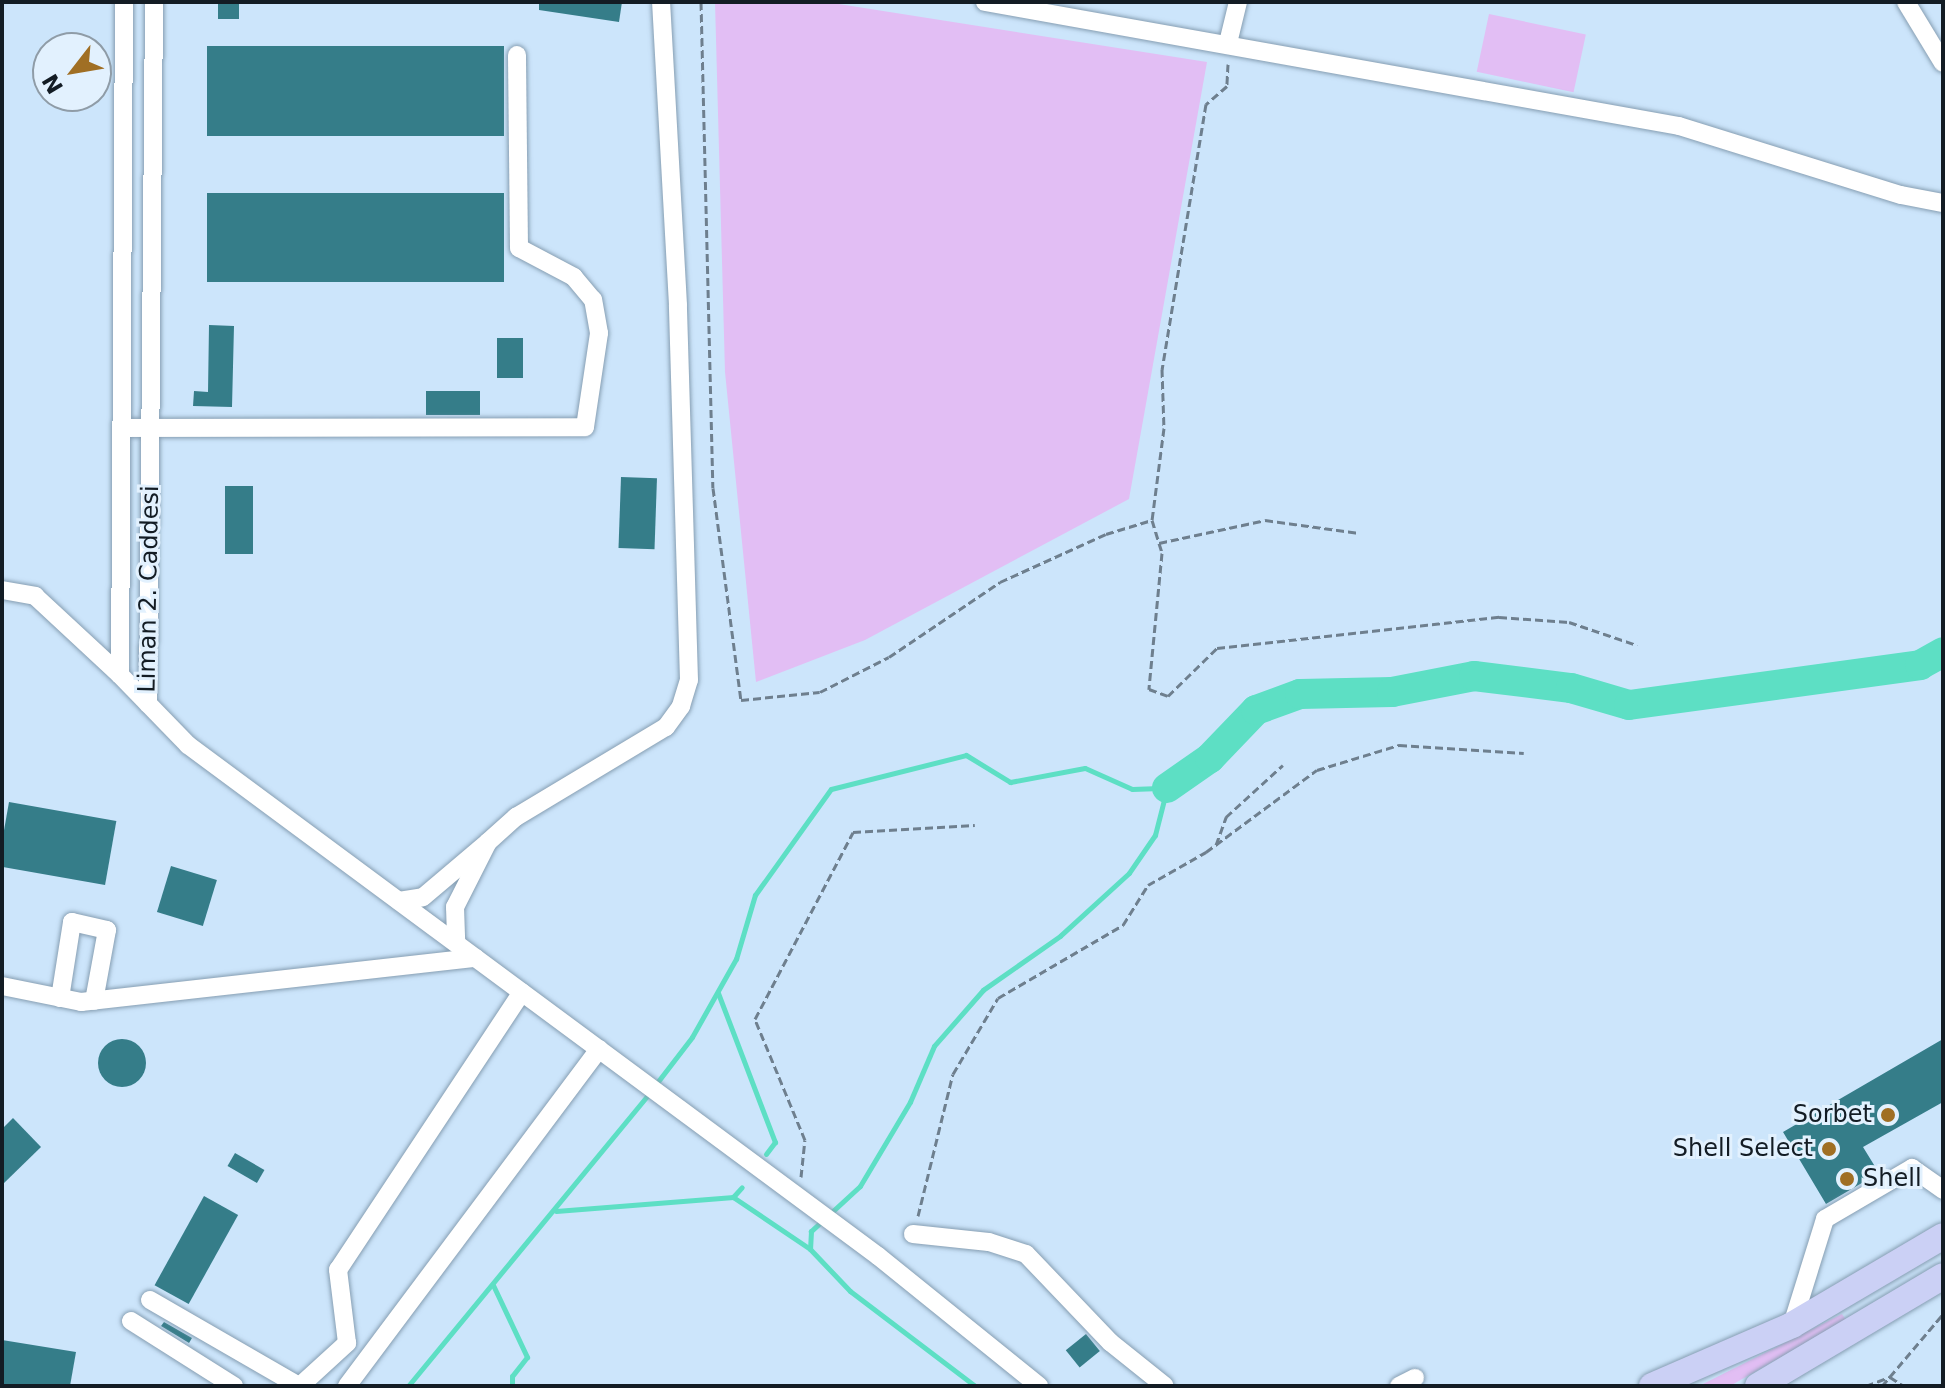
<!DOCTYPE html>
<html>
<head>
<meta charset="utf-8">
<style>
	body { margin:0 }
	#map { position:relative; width:1945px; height:1388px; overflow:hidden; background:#cce5fb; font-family:"DejaVu Sans",sans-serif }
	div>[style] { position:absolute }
	.green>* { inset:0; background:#e2bef4; transform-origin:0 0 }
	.stream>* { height:5px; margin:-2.5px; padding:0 2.5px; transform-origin:2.5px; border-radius:2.5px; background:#5ddfc4 }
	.river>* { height:30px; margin:-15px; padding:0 15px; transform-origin:15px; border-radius:15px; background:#5ddfc4 }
	.building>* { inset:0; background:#357d89; transform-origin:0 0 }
	.round { border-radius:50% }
	.path>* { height:3px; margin-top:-1.5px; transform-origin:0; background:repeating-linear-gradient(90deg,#6e7f8e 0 8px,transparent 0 12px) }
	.roads { filter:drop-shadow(0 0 2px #869eb2) drop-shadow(0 0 2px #869eb2) }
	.minor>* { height:18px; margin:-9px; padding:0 9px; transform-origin:9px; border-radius:9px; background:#fff }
	.highway>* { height:26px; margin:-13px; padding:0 13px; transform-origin:13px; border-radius:13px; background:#cbd0f5 }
	.dots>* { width:22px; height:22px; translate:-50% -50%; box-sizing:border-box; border:4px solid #e2f1fe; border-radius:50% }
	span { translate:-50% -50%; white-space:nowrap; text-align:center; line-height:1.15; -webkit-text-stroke:6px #e2f1fe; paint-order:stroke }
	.street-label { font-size:24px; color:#131c24 }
	.poi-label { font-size:24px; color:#131c24 }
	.right { translate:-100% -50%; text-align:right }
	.left { translate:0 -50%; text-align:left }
	.frame { position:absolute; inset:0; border:4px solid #131c24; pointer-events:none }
	.north { position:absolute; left:32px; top:32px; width:80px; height:80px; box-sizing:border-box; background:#e2f1fe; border:2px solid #8f9ca7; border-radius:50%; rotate:239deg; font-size:22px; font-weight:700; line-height:32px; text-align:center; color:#131c24 }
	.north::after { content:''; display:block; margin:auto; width:28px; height:36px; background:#a06f24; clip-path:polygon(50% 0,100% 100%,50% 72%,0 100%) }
</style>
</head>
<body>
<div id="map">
	<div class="green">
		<i style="clip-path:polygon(715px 2px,826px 2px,1207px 62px,1129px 499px,865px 640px,756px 682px,725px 372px)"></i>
		<i style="left:1489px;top:14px;width:99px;height:59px;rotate:12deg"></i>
		<i style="clip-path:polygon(1842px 1314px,1846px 1320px,1730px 1386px,1699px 1386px)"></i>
	</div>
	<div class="stream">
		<i style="left:718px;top:993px;width:160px;rotate:69.1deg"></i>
		<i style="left:775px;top:1142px;width:15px;rotate:127deg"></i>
		<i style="left:656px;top:1084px;width:59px;rotate:-52.5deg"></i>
		<i style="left:692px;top:1037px;width:90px;rotate:-60.6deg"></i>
		<i style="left:736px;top:959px;width:67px;rotate:-73.5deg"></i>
		<i style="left:755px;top:895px;width:130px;rotate:-54.4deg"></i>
		<i style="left:831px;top:789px;width:139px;rotate:-14.1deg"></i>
		<i style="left:966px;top:755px;width:52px;rotate:31.5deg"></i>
		<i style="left:1010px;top:782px;width:76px;rotate:-10.6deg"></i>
		<i style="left:1085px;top:768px;width:51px;rotate:24.1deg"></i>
		<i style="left:1132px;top:789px;width:35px;rotate:-2deg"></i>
		<i style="left:1167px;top:788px;width:49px;rotate:104.3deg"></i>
		<i style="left:1155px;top:835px;width:46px;rotate:124.4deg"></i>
		<i style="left:1129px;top:873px;width:93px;rotate:137.6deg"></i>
		<i style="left:1060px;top:936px;width:94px;rotate:145deg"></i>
		<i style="left:983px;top:990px;width:74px;rotate:131.2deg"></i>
		<i style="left:934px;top:1046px;width:61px;rotate:113.2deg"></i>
		<i style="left:910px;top:1102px;width:98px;rotate:120.8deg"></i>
		<i style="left:860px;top:1186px;width:67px;rotate:137.4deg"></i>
		<i style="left:811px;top:1231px;width:18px;rotate:93deg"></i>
		<i style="left:810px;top:1249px;width:58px;rotate:46.4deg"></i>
		<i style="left:850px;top:1291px;width:157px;rotate:37.2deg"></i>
		<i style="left:733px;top:1197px;width:93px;rotate:34deg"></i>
		<i style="left:556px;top:1211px;width:178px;rotate:-4.5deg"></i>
		<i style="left:733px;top:1197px;width:13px;rotate:-48deg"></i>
		<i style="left:493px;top:1285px;width:80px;rotate:64.7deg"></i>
		<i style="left:527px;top:1357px;width:24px;rotate:128deg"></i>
		<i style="left:512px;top:1376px;width:10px;rotate:90deg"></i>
		<i style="left:408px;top:1386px;width:381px;rotate:-50.5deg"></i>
	</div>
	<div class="river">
		<i style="left:1167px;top:788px;width:52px;rotate:-34.9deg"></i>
		<i style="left:1210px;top:758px;width:66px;rotate:-46.2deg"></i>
		<i style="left:1256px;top:710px;width:47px;rotate:-20deg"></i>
		<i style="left:1300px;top:694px;width:92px;rotate:-1.2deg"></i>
		<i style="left:1392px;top:692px;width:84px;rotate:-11deg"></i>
		<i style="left:1474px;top:676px;width:98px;rotate:7.1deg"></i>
		<i style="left:1571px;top:688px;width:60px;rotate:16.3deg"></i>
		<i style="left:1629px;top:705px;width:294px;rotate:-7.8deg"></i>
		<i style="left:1920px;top:665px;width:26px;rotate:-29deg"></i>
	</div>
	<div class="building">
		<i style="left:218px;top:2px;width:21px;height:17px"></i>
		<i style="clip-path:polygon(539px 2px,622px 2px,619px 22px,539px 10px)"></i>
		<i style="left:207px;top:46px;width:297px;height:90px"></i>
		<i style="left:207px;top:193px;width:297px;height:89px"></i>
		<i style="clip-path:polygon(209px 325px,234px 326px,232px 407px,193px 406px,194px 391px,208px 392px)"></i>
		<i style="left:497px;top:338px;width:26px;height:40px"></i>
		<i style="left:426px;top:391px;width:54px;height:24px"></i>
		<i style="left:621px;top:477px;width:36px;height:71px;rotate:2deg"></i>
		<i style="left:225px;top:486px;width:28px;height:68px"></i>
		<i style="left:9px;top:802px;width:109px;height:65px;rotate:10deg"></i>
		<i style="left:171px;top:866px;width:48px;height:48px;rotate:17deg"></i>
		<i style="clip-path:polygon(1943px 1039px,1943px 1102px,1863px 1147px,1879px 1173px,1826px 1204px,1783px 1132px)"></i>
		<i class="round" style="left:98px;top:1039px;width:48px;height:48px"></i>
		<i style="clip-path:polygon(13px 1118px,41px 1147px,2px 1185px,2px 1129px)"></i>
		<i style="left:235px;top:1153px;width:34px;height:15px;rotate:30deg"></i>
		<i style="left:204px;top:1196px;width:39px;height:102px;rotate:29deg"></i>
		<i style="clip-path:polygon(164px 1322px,192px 1338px,189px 1343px,161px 1326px)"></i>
		<i style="left:1086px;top:1334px;width:22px;height:26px;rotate:51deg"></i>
		<i style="clip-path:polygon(2px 1340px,76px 1352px,70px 1386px,2px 1386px)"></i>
	</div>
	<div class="path">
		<i style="left:701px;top:2px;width:486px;rotate:88.6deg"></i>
		<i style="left:713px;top:488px;width:214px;rotate:82.5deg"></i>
		<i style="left:741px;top:700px;width:79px;rotate:-5.8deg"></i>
		<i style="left:820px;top:692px;width:77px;rotate:-26.9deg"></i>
		<i style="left:889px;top:657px;width:134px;rotate:-34deg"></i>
		<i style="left:1000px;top:582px;width:116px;rotate:-24.4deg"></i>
		<i style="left:1106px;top:534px;width:48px;rotate:-16.9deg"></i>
		<i style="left:1228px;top:64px;width:22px;rotate:93deg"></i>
		<i style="left:1227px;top:86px;width:28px;rotate:139deg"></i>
		<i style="left:1206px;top:104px;width:269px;rotate:99.4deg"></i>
		<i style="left:1162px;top:369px;width:59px;rotate:88.1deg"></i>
		<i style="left:1164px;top:428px;width:93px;rotate:97.4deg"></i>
		<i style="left:1152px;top:520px;width:34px;rotate:73deg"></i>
		<i style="left:1162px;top:553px;width:137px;rotate:95.5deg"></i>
		<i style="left:1149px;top:689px;width:20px;rotate:20deg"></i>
		<i style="left:1168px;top:696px;width:69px;rotate:-44.4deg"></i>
		<i style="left:1217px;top:648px;width:284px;rotate:-6.3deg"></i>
		<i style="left:1499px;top:617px;width:70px;rotate:4.1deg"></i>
		<i style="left:1569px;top:622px;width:72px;rotate:18.7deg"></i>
		<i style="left:1159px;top:543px;width:108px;rotate:-12.2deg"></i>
		<i style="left:1265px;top:520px;width:95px;rotate:7.9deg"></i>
		<i style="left:1216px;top:845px;width:30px;rotate:-70deg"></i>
		<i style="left:1226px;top:817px;width:77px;rotate:-42.4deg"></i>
		<i style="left:801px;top:1177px;width:37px;rotate:-84deg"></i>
		<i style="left:805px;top:1140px;width:131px;rotate:-112.5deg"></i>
		<i style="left:755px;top:1019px;width:211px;rotate:-62.3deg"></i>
		<i style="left:853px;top:832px;width:122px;rotate:-3.3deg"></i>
		<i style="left:918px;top:1216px;width:146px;rotate:-76.2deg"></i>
		<i style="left:953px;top:1074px;width:88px;rotate:-59.4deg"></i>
		<i style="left:998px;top:998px;width:145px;rotate:-30.3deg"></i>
		<i style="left:1123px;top:925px;width:47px;rotate:-58deg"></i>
		<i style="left:1148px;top:885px;width:67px;rotate:-29.6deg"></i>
		<i style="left:1206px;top:852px;width:138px;rotate:-36.5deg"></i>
		<i style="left:1317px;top:770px;width:86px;rotate:-17deg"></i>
		<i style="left:1399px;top:745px;width:125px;rotate:3.7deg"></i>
		<i style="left:1866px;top:1386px;width:26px;rotate:-21deg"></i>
		<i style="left:1890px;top:1377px;width:17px;rotate:33deg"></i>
		<i style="left:1882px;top:1386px;width:94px;rotate:-49.7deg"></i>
	</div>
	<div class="roads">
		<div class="minor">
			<i style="left:124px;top:2px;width:673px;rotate:90.34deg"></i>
			<i style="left:120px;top:675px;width:98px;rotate:45.8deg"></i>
			<i style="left:188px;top:745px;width:859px;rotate:36.52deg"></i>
			<i style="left:878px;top:1256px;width:207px;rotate:38.9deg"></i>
			<i style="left:985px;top:2px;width:705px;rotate:10.13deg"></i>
			<i style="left:1679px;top:126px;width:232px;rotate:17.3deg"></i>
			<i style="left:1901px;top:195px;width:43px;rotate:10.8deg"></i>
			<i style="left:1906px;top:2px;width:71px;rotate:58.8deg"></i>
			<i style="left:1228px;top:43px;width:42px;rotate:-76.3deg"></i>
			<i style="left:121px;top:428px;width:464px;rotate:-0.1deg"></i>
			<i style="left:585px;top:427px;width:95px;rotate:-81.5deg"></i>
			<i style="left:599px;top:333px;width:34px;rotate:-100deg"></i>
			<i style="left:593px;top:300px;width:30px;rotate:-130deg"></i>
			<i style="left:574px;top:277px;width:62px;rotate:-152.2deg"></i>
			<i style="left:519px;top:248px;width:193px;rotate:-90.6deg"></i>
			<i style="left:2px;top:590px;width:34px;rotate:10deg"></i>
			<i style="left:35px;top:596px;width:116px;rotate:42.9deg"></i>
			<i style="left:148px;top:704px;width:702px;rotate:-89.51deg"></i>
			<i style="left:488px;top:842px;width:38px;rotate:-42deg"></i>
			<i style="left:516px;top:817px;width:175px;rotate:-31deg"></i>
			<i style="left:666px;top:727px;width:26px;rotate:-54deg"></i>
			<i style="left:681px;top:706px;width:27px;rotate:-73deg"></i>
			<i style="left:689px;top:680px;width:375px;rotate:-91.7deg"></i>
			<i style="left:678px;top:305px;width:303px;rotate:-93.2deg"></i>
			<i style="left:399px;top:901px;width:24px;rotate:-9deg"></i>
			<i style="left:423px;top:897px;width:85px;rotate:-40.2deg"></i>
			<i style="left:488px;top:842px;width:73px;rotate:116.9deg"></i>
			<i style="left:455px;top:907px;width:36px;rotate:88deg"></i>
			<i style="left:2px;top:986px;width:81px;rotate:11.4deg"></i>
			<i style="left:81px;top:1002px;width:397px;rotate:-6.4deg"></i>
			<i style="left:60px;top:998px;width:77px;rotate:-81deg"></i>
			<i style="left:72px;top:922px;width:36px;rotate:13deg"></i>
			<i style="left:107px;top:930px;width:72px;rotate:100.4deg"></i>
			<i style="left:913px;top:1234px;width:76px;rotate:6deg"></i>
			<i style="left:989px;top:1242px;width:39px;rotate:18deg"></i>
			<i style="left:1026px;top:1254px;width:122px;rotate:46.3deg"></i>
			<i style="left:1110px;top:1342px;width:70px;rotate:38.7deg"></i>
			<i style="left:150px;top:1300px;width:172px;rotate:30deg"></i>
			<i style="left:131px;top:1321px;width:122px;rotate:32.3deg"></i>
			<i style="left:1792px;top:1325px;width:111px;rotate:-72.7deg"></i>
			<i style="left:1825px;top:1219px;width:101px;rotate:-30.4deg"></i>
			<i style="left:1912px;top:1168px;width:38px;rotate:35deg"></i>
			<i style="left:300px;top:1386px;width:64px;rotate:-42.5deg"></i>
			<i style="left:347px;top:1343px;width:74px;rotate:-97deg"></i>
			<i style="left:338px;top:1270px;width:333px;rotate:-56.5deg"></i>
			<i style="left:347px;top:1386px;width:421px;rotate:-53.2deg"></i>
			<i style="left:1399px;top:1386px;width:18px;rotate:-27deg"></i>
		</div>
		<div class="highway">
			<i style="left:1652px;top:1386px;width:153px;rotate:-23.5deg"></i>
			<i style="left:1792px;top:1325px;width:175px;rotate:-30.5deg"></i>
			<i style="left:1758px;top:1386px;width:215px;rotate:-30.7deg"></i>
		</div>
	</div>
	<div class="dots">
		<i style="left:1888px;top:1115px;background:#a06f24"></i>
		<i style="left:1829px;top:1149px;background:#a06f24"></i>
		<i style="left:1847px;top:1179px;background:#a06f24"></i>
	</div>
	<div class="street-label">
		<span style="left:149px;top:589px;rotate:-89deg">Liman 2. Caddesi</span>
	</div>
	<div class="poi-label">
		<span class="right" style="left:1872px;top:1115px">Sorbet</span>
		<span class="right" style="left:1813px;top:1149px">Shell Select</span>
		<span class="left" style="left:1863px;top:1179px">Shell</span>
	</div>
	<div class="frame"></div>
	<div class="north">N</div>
</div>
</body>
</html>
